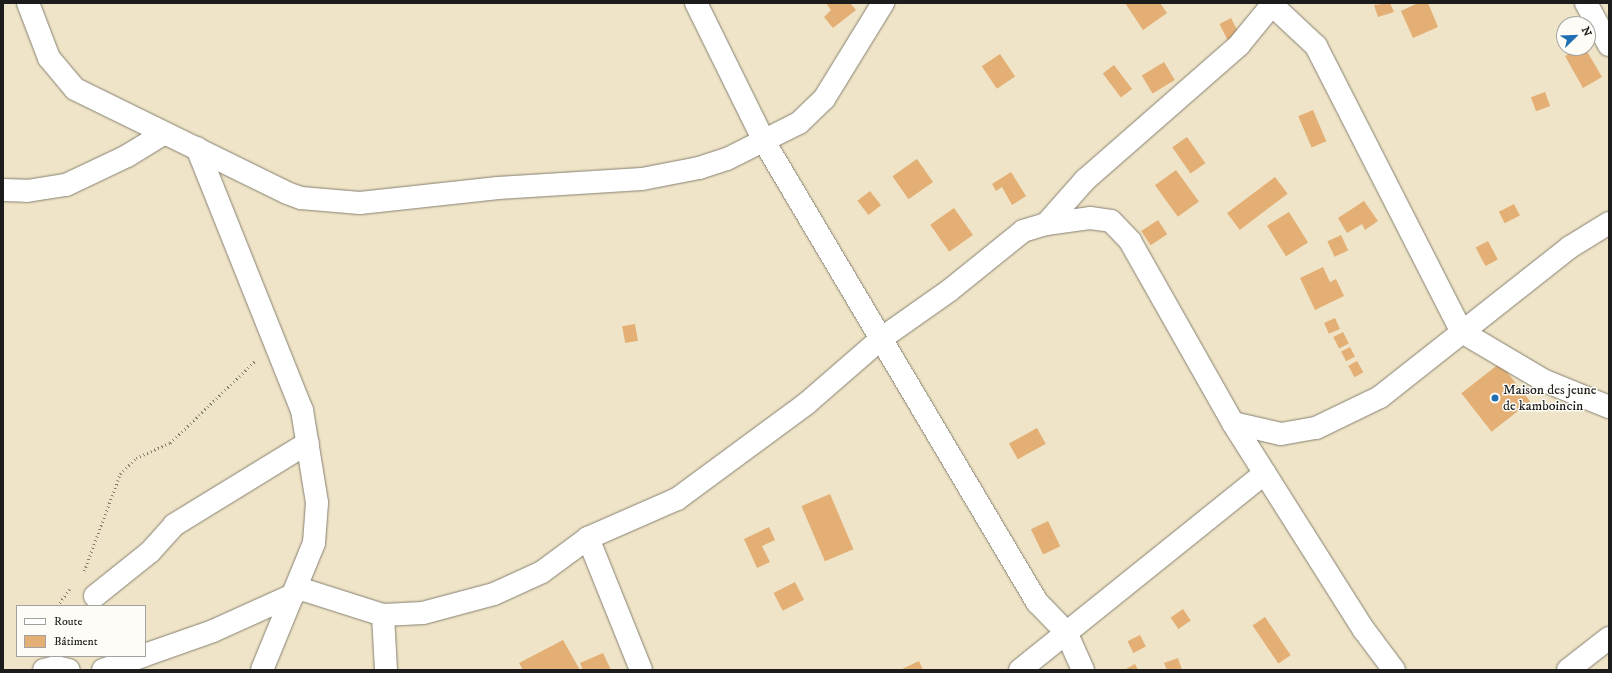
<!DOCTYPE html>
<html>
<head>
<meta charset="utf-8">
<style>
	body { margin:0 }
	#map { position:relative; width:1612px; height:673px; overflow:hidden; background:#efe4c7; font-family:"IM FELL DW Pica",serif }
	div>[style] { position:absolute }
	.building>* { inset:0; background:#e3af75; transform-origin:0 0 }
	.path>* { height:2.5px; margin-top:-1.25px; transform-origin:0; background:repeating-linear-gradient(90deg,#868072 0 1px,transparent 0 4px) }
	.roads { filter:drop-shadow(0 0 1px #868072) drop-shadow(0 0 1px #868072) }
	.minor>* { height:22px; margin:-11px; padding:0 11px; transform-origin:11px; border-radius:11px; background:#fff }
	.major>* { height:22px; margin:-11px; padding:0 11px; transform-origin:11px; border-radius:11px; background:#fff }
	.dots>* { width:11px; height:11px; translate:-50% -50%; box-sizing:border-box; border:2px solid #fdfcf7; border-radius:50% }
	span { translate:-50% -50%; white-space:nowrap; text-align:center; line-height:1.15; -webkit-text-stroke:3px #fdfcf7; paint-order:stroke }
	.poi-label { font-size:14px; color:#1c1c1c }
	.left { translate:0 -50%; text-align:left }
	.frame { position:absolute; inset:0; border:4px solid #1c1c1c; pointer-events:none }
	.legend { position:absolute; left:16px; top:605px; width:130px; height:52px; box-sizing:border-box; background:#fdfcf7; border:1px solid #a3a29f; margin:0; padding:5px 7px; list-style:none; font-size:12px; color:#1c1c1c }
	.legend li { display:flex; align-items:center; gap:8px; height:20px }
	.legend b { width:20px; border:1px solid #a3a29f }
	.north { position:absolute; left:1556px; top:16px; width:40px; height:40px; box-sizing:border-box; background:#fdfcf7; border:1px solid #a3a29f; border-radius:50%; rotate:67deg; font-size:11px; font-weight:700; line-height:16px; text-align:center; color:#1c1c1c }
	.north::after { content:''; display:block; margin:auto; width:14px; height:18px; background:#1f6fb2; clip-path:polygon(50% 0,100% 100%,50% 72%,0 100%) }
</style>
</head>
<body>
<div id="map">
	<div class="building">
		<i style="clip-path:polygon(826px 3px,850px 3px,856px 10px,833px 28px,824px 17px,831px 10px)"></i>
		<i style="clip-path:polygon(1125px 3px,1160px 3px,1167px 13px,1143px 30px)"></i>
		<i style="clip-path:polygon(1390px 3px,1394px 12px,1378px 17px,1374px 5px)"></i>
		<i style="clip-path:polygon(1418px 3px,1428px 3px,1438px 27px,1413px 38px,1401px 11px)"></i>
		<i style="left:1231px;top:18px;width:18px;height:13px;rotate:63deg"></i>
		<i style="clip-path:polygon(1580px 48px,1585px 48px,1602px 77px,1583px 88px,1565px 56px)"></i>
		<i style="left:1000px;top:54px;width:27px;height:22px;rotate:56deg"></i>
		<i style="left:1164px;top:62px;width:21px;height:26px;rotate:59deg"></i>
		<i style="left:1114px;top:65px;width:30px;height:14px;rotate:53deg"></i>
		<i style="left:1545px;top:92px;width:15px;height:15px;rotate:70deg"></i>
		<i style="left:1313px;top:110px;width:34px;height:16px;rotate:67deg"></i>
		<i style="left:1187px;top:137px;width:32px;height:18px;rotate:55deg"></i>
		<i style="left:917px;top:159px;width:28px;height:30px;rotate:55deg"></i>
		<i style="left:1176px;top:170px;width:39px;height:26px;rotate:54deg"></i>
		<i style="clip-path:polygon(1011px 172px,1026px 196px,1012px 205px,1002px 187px,996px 191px,992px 184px)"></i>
		<i style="left:1275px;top:177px;width:21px;height:60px;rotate:53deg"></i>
		<i style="left:870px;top:191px;width:18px;height:16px;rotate:52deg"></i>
		<i style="clip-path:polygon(1364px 201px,1378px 221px,1365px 230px,1362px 224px,1347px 233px,1338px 218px)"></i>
		<i style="left:1514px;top:204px;width:13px;height:17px;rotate:63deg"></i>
		<i style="left:954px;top:208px;width:33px;height:29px;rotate:55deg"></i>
		<i style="left:1289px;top:212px;width:36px;height:26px;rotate:58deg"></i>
		<i style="left:1158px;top:220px;width:17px;height:20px;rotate:57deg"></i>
		<i style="left:1341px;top:235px;width:17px;height:15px;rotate:65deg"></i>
		<i style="left:1488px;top:241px;width:21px;height:14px;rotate:62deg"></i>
		<i style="clip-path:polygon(1323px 267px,1330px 282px,1336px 279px,1344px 296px,1315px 310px,1300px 278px)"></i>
		<i style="left:1335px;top:318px;width:12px;height:12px;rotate:66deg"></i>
		<i style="left:635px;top:324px;width:17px;height:13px;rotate:80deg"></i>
		<i style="left:1343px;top:332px;width:13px;height:11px;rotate:63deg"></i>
		<i style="left:1350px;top:347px;width:11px;height:10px;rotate:63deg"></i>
		<i style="left:1357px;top:361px;width:13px;height:10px;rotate:61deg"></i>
		<i style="left:1500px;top:363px;width:49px;height:49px;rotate:52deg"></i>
		<i style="left:1037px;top:428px;width:18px;height:32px;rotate:61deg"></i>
		<i style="left:830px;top:494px;width:60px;height:31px;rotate:67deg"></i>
		<i style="left:1048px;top:521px;width:28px;height:19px;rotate:64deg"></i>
		<i style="clip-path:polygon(769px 527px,775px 540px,762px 546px,770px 562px,757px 568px,744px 539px)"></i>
		<i style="left:795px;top:582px;width:20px;height:24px;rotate:63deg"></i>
		<i style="left:1183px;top:609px;width:14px;height:15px;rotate:56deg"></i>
		<i style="left:1265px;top:617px;width:46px;height:15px;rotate:56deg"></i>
		<i style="left:1140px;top:635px;width:13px;height:14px;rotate:63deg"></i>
		<i style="clip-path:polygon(563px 640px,580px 670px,523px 670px,519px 663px)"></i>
		<i style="clip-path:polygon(603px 653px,611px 670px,583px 670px,580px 663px)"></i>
		<i style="clip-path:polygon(1178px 658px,1182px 670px,1167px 670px,1164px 663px)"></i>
		<i style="clip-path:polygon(919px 661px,923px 670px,900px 670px)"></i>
		<i style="clip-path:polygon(1135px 664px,1138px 670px,1124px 670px)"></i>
	</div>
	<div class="path">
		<i style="left:84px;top:571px;width:103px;rotate:-69.6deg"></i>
		<i style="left:120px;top:474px;width:23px;rotate:-45deg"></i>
		<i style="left:136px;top:458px;width:37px;rotate:-24deg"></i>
		<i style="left:170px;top:443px;width:120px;rotate:-44deg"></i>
		<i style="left:57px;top:606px;width:21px;rotate:-53deg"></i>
	</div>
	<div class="roads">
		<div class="minor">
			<i style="left:28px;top:3px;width:59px;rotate:69.1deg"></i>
			<i style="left:49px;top:58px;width:40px;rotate:50deg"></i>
			<i style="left:75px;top:89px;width:236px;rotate:26.1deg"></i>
			<i style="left:287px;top:193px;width:15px;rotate:20deg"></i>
			<i style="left:301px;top:198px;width:59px;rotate:4.8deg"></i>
			<i style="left:360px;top:203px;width:139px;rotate:-6.2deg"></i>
			<i style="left:498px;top:188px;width:144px;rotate:-3.6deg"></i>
			<i style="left:642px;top:179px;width:58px;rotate:-10.9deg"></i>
			<i style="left:699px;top:168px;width:29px;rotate:-18deg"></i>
			<i style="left:727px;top:159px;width:80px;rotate:-26.6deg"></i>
			<i style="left:799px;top:123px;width:35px;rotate:-44deg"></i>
			<i style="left:824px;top:99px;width:113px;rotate:-58.4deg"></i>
			<i style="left:696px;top:3px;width:156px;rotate:63.8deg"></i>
			<i style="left:765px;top:143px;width:534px;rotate:59.35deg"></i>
			<i style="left:1037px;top:602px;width:42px;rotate:46deg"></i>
			<i style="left:1066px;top:632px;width:42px;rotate:65.9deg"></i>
			<i style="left:1270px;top:3px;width:63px;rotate:43.1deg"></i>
			<i style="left:1316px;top:46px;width:321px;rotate:63deg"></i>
			<i style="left:1462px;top:332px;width:96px;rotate:30.6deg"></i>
			<i style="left:1545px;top:381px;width:69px;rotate:22.1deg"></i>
			<i style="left:1586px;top:3px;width:48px;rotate:61.3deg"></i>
			<i style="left:197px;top:148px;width:282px;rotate:68.2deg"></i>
			<i style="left:302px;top:410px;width:94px;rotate:80.8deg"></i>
			<i style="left:317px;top:503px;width:40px;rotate:94.3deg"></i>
			<i style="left:314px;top:543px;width:137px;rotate:112.3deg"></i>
			<i style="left:3px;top:190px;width:24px;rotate:2deg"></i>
			<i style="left:27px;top:191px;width:39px;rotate:-9deg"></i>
			<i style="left:66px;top:185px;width:68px;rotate:-25.4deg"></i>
			<i style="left:127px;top:156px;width:42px;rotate:-31.4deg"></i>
			<i style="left:1046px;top:224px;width:59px;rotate:-48.4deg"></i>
			<i style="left:1085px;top:180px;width:205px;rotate:-41.2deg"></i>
			<i style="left:1239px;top:45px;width:50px;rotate:-50.6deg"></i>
			<i style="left:1233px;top:423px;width:245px;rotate:57.7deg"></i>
			<i style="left:1364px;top:630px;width:50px;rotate:53.1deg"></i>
			<i style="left:588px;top:538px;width:142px;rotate:68.1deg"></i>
			<i style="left:298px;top:588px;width:89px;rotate:17.6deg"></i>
			<i style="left:383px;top:615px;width:40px;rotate:-2.9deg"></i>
			<i style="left:423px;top:613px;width:73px;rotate:-15deg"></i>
			<i style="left:494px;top:594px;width:53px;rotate:-24.6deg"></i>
			<i style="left:542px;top:572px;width:57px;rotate:-36.5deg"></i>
			<i style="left:588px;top:538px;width:97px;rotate:-23.7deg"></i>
			<i style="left:677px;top:499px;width:160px;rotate:-36.4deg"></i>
			<i style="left:806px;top:404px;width:101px;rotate:-41deg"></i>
			<i style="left:882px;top:338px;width:83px;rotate:-35.2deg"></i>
			<i style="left:950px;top:290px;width:94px;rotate:-38.9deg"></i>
			<i style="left:1023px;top:231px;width:24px;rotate:-17deg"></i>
			<i style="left:1046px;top:224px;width:44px;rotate:-7.8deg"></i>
			<i style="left:1090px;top:218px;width:21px;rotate:8deg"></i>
			<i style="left:1111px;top:221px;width:28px;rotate:46deg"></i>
			<i style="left:1130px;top:241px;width:209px;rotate:60.5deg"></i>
			<i style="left:1233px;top:423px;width:49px;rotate:12.9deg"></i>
			<i style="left:1281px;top:434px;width:36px;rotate:-10deg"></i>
			<i style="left:1316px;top:428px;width:71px;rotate:-25.8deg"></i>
			<i style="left:1380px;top:397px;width:242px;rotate:-38.3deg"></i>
			<i style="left:1570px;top:247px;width:46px;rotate:-31.6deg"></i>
			<i style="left:95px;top:596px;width:70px;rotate:-38.7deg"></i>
			<i style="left:150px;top:552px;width:36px;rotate:-48deg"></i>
			<i style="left:174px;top:525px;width:157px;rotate:-31.5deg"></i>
			<i style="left:383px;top:615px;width:55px;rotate:86.9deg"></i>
			<i style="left:145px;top:655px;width:72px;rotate:-19.4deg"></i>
			<i style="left:213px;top:631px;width:90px;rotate:-24.3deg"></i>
			<i style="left:44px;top:670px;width:12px;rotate:-14deg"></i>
			<i style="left:56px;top:667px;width:13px;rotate:13deg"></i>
			<i style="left:103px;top:670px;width:42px;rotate:-19.3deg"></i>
			<i style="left:1020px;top:670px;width:314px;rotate:-38.8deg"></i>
		</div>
		<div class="major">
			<i style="left:1568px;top:670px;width:52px;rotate:-38deg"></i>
		</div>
	</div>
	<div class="dots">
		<i style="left:1495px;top:398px;background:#1f6fb2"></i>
	</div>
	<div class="poi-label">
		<span class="left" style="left:1503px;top:398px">Maison des jeune<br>de kamboincin</span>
	</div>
	<div class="frame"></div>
	<ul class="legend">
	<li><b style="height:5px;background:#fff"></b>Route</li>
	<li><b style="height:11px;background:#e3af75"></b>Bâtiment</li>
	</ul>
	<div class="north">N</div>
</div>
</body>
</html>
